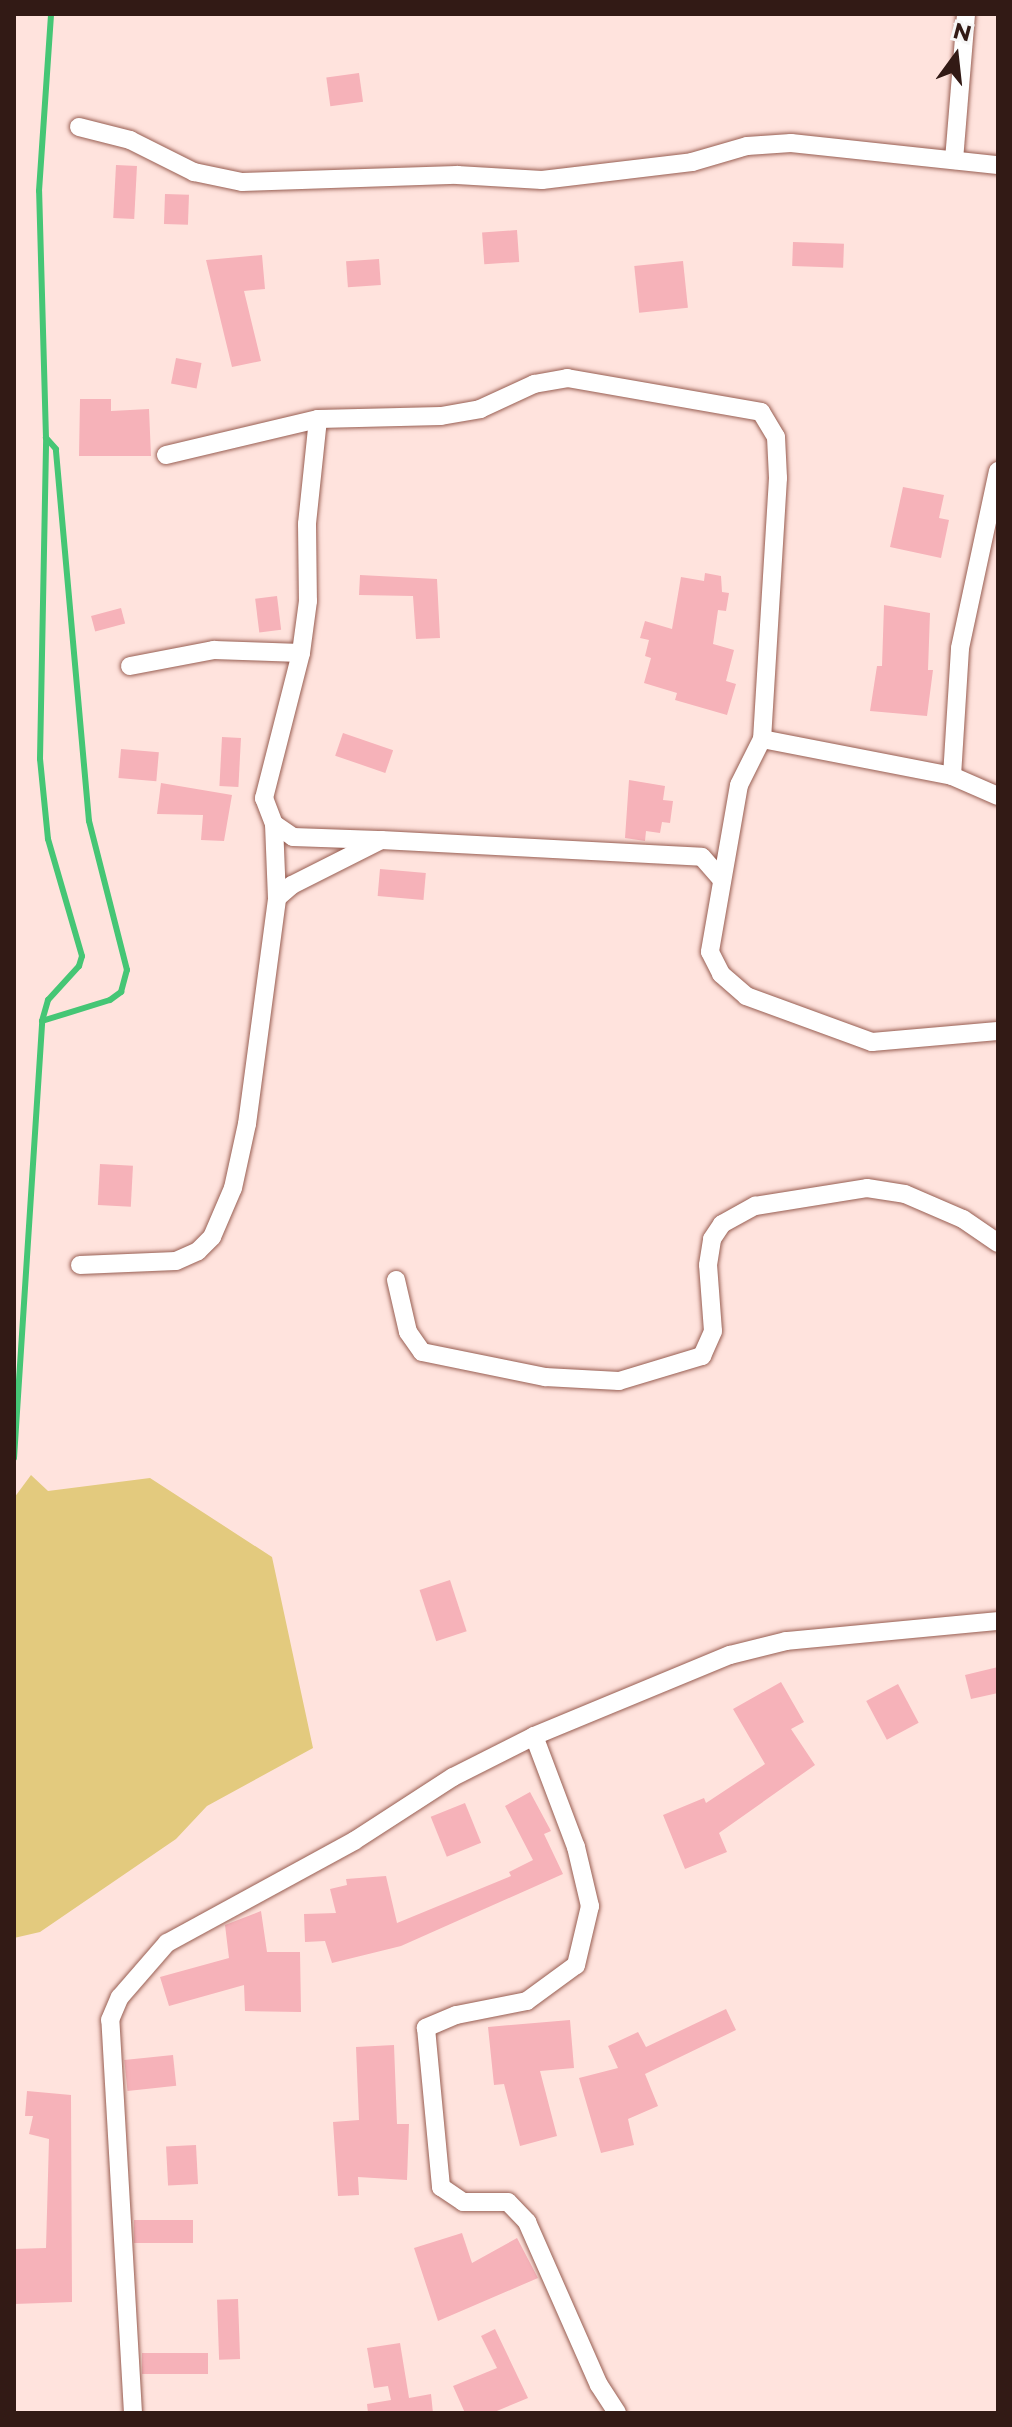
<!DOCTYPE html>
<html>
<head>
<meta charset="utf-8">
<style>
	body { margin:0 }
	#map { position:relative; width:1012px; height:2427px; overflow:hidden; background:#ffe3dd; font-family:Montserrat,sans-serif }
	div>[style] { position:absolute }
	.green>* { inset:0; background:#e3ca7e }
	.stream>* { height:6px; margin:-3px; padding:0 3px; transform-origin:3px; border-radius:3px; background:#45c675 }
	.building>* { inset:0; background:#f6b2b9; transform-origin:0 0 }
	.roads { filter:drop-shadow(0 0 2px #985e52) drop-shadow(0 0 2px #985e52) }
	.street>* { height:18px; margin:-9px; padding:0 9px; transform-origin:9px; border-radius:9px; background:#fff }
	span { translate:-50% -50%; white-space:nowrap; text-align:center; line-height:1.15; -webkit-text-stroke:6px #f7f7f7; paint-order:stroke }
	.frame { position:absolute; inset:0; border:16px solid #321a15; pointer-events:none }
	.north { position:absolute; left:916px; top:16px; width:80px; height:80px; -webkit-text-stroke:6px #f7f7f7; paint-order:stroke; rotate:15deg; font-size:22px; font-weight:700; line-height:32px; text-align:center; color:#321a15 }
	.north::after { content:''; display:block; margin:auto; width:28px; height:36px; background:#321a15; clip-path:polygon(50% 0,100% 100%,50% 72%,0 100%) }
</style>
</head>
<body>
<div id="map">
	<div class="green">
		<i style="clip-path:polygon(31px 1475px,48px 1491px,150px 1478px,272px 1557px,313px 1748px,207px 1806px,176px 1839px,40px 1932px,14px 1938px,14px 1498px)"></i>
	</div>
	<div class="stream">
		<i style="left:42px;top:1021px;width:71px;rotate:-17.2deg"></i>
		<i style="left:110px;top:1000px;width:14px;rotate:-36deg"></i>
		<i style="left:121px;top:992px;width:23px;rotate:-75deg"></i>
		<i style="left:127px;top:970px;width:154px;rotate:-104.3deg"></i>
		<i style="left:89px;top:821px;width:373px;rotate:-95.1deg"></i>
		<i style="left:56px;top:449px;width:15px;rotate:-132deg"></i>
		<i style="left:14px;top:1458px;width:438px;rotate:-86.3deg"></i>
		<i style="left:42px;top:1021px;width:22px;rotate:-74deg"></i>
		<i style="left:48px;top:1000px;width:46px;rotate:-47.6deg"></i>
		<i style="left:79px;top:966px;width:10px;rotate:-73deg"></i>
		<i style="left:82px;top:956px;width:122px;rotate:-106.2deg"></i>
		<i style="left:48px;top:839px;width:80px;rotate:-95.7deg"></i>
		<i style="left:40px;top:759px;width:321px;rotate:-88.9deg"></i>
		<i style="left:46px;top:438px;width:247px;rotate:-91.6deg"></i>
		<i style="left:39px;top:191px;width:177px;rotate:-86.1deg"></i>
	</div>
	<div class="building">
		<i style="left:359px;top:73px;width:29px;height:33px;rotate:82deg"></i>
		<i style="left:116px;top:165px;width:21px;height:53px;rotate:3deg"></i>
		<i style="left:165px;top:194px;width:24px;height:30px;rotate:2deg"></i>
		<i style="left:517px;top:230px;width:32px;height:35px;rotate:86deg"></i>
		<i style="left:793px;top:242px;width:51px;height:24px;rotate:2deg"></i>
		<i style="clip-path:polygon(262px 255px,265px 289px,244px 291px,261px 361px,232px 367px,206px 260px)"></i>
		<i style="left:379px;top:259px;width:26px;height:33px;rotate:86deg"></i>
		<i style="left:683px;top:261px;width:47px;height:49px;rotate:84deg"></i>
		<i style="left:176px;top:358px;width:26px;height:26px;rotate:11deg"></i>
		<i style="clip-path:polygon(80px 399px,111px 399px,111px 411px,149px 409px,151px 456px,79px 456px)"></i>
		<i style="clip-path:polygon(903px 487px,944px 495px,939px 518px,949px 520px,941px 558px,890px 547px)"></i>
		<i style="clip-path:polygon(705px 573px,721px 576px,722px 592px,729px 593px,726px 611px,718px 610px,713px 644px,734px 650px,726px 681px,736px 684px,727px 715px,675px 700px,677px 693px,644px 683px,651px 658px,645px 656px,649px 640px,640px 638px,645px 621px,672px 629px,681px 577px,704px 581px)"></i>
		<i style="clip-path:polygon(360px 575px,437px 579px,440px 638px,416px 639px,413px 596px,359px 595px)"></i>
		<i style="left:277px;top:596px;width:34px;height:22px;rotate:83deg"></i>
		<i style="clip-path:polygon(884px 605px,930px 613px,928px 670px,933px 670px,927px 716px,870px 711px,877px 666px,882px 666px)"></i>
		<i style="left:121px;top:608px;width:16px;height:31px;rotate:75deg"></i>
		<i style="left:343px;top:733px;width:53px;height:24px;rotate:19deg"></i>
		<i style="left:222px;top:737px;width:19px;height:49px;rotate:3deg"></i>
		<i style="left:121px;top:749px;width:38px;height:29px;rotate:5deg"></i>
		<i style="clip-path:polygon(629px 780px,665px 786px,663px 800px,673px 801px,670px 823px,662px 822px,660px 833px,646px 831px,645px 841px,625px 838px)"></i>
		<i style="clip-path:polygon(161px 783px,232px 795px,224px 841px,201px 840px,203px 815px,157px 814px)"></i>
		<i style="left:380px;top:869px;width:46px;height:27px;rotate:5deg"></i>
		<i style="left:100px;top:1164px;width:33px;height:41px;rotate:3deg"></i>
		<i style="left:450px;top:1580px;width:54px;height:32px;rotate:72deg"></i>
		<i style="clip-path:polygon(998px 1667px,998px 1693px,971px 1699px,965px 1675px)"></i>
		<i style="clip-path:polygon(781px 1682px,804px 1722px,791px 1729px,815px 1765px,719px 1833px,727px 1852px,685px 1869px,663px 1815px,704px 1798px,706px 1803px,765px 1764px,733px 1709px)"></i>
		<i style="left:898px;top:1684px;width:44px;height:36px;rotate:62deg"></i>
		<i style="clip-path:polygon(530px 1792px,551px 1831px,544px 1834px,563px 1874px,401px 1946px,332px 1963px,325px 1941px,305px 1942px,304px 1914px,336px 1913px,330px 1889px,347px 1885px,346px 1879px,386px 1876px,397px 1923px,511px 1876px,509px 1872px,533px 1860px,505px 1806px)"></i>
		<i style="left:465px;top:1803px;width:43px;height:37px;rotate:68deg"></i>
		<i style="clip-path:polygon(261px 1911px,267px 1952px,300px 1952px,301px 2012px,245px 2011px,244px 1985px,169px 2006px,160px 1977px,229px 1958px,225px 1925px)"></i>
		<i style="clip-path:polygon(726px 2009px,736px 2030px,645px 2074px,658px 2106px,628px 2119px,634px 2145px,601px 2153px,579px 2078px,618px 2068px,608px 2046px,638px 2032px,646px 2047px)"></i>
		<i style="clip-path:polygon(570px 2020px,574px 2068px,540px 2071px,557px 2136px,520px 2146px,504px 2084px,494px 2085px,488px 2027px)"></i>
		<i style="clip-path:polygon(394px 2045px,397px 2124px,409px 2124px,407px 2180px,358px 2177px,359px 2195px,338px 2196px,333px 2122px,359px 2120px,356px 2047px)"></i>
		<i style="left:173px;top:2055px;width:31px;height:49px;rotate:84deg"></i>
		<i style="clip-path:polygon(27px 2091px,71px 2095px,72px 2302px,14px 2304px,14px 2249px,46px 2248px,49px 2139px,29px 2134px,33px 2116px,25px 2116px)"></i>
		<i style="left:196px;top:2145px;width:39px;height:30px;rotate:87deg"></i>
		<i style="left:193px;top:2220px;width:23px;height:59px;rotate:90deg"></i>
		<i style="clip-path:polygon(462px 2233px,472px 2263px,517px 2238px,538px 2278px,438px 2321px,414px 2248px)"></i>
		<i style="left:238px;top:2299px;width:60px;height:21px;rotate:88deg"></i>
		<i style="clip-path:polygon(495px 2329px,528px 2398px,492px 2413px,465px 2413px,453px 2386px,497px 2368px,481px 2336px)"></i>
		<i style="clip-path:polygon(400px 2343px,409px 2398px,431px 2394px,433px 2413px,368px 2413px,367px 2404px,391px 2400px,388px 2386px,374px 2388px,367px 2348px)"></i>
		<i style="left:142px;top:2353px;width:66px;height:21px"></i>
	</div>
	<div class="roads">
		<div class="street">
			<i style="left:79px;top:127px;width:53px;rotate:14.3deg"></i>
			<i style="left:130px;top:140px;width:72px;rotate:26.6deg"></i>
			<i style="left:194px;top:172px;width:49px;rotate:11.8deg"></i>
			<i style="left:242px;top:182px;width:215px;rotate:-1.9deg"></i>
			<i style="left:457px;top:175px;width:85px;rotate:3.4deg"></i>
			<i style="left:542px;top:180px;width:151px;rotate:-6.8deg"></i>
			<i style="left:692px;top:162px;width:57px;rotate:-16.2deg"></i>
			<i style="left:747px;top:146px;width:44px;rotate:-3.9deg"></i>
			<i style="left:791px;top:143px;width:208px;rotate:6.1deg"></i>
			<i style="left:954px;top:160px;width:146px;rotate:-85.3deg"></i>
			<i style="left:318px;top:419px;width:106px;rotate:96deg"></i>
			<i style="left:307px;top:524px;width:77px;rotate:89.3deg"></i>
			<i style="left:308px;top:601px;width:52px;rotate:97.7deg"></i>
			<i style="left:301px;top:653px;width:150px;rotate:104.3deg"></i>
			<i style="left:264px;top:798px;width:28px;rotate:69deg"></i>
			<i style="left:274px;top:824px;width:23px;rotate:34deg"></i>
			<i style="left:293px;top:837px;width:85px;rotate:2deg"></i>
			<i style="left:166px;top:455px;width:156px;rotate:-13.3deg"></i>
			<i style="left:318px;top:419px;width:123px;rotate:-1.4deg"></i>
			<i style="left:441px;top:416px;width:40px;rotate:-10deg"></i>
			<i style="left:480px;top:409px;width:60px;rotate:-24.8deg"></i>
			<i style="left:534px;top:384px;width:34px;rotate:-10deg"></i>
			<i style="left:567px;top:378px;width:197px;rotate:9.9deg"></i>
			<i style="left:761px;top:412px;width:29px;rotate:59deg"></i>
			<i style="left:776px;top:437px;width:41px;rotate:87.2deg"></i>
			<i style="left:778px;top:478px;width:261px;rotate:93.5deg"></i>
			<i style="left:762px;top:739px;width:51px;rotate:116.6deg"></i>
			<i style="left:739px;top:785px;width:169px;rotate:99.9deg"></i>
			<i style="left:710px;top:952px;width:25px;rotate:63deg"></i>
			<i style="left:721px;top:974px;width:33px;rotate:41deg"></i>
			<i style="left:746px;top:996px;width:134px;rotate:20.1deg"></i>
			<i style="left:872px;top:1042px;width:126px;rotate:-5deg"></i>
			<i style="left:130px;top:666px;width:86px;rotate:-10.8deg"></i>
			<i style="left:214px;top:650px;width:87px;rotate:2deg"></i>
			<i style="left:762px;top:739px;width:194px;rotate:11deg"></i>
			<i style="left:952px;top:776px;width:50px;rotate:23.5deg"></i>
			<i style="left:952px;top:776px;width:128px;rotate:-86.4deg"></i>
			<i style="left:960px;top:648px;width:181px;rotate:-77.9deg"></i>
			<i style="left:274px;top:824px;width:74px;rotate:87.7deg"></i>
			<i style="left:80px;top:1265px;width:96px;rotate:-2.4deg"></i>
			<i style="left:176px;top:1261px;width:24px;rotate:-24deg"></i>
			<i style="left:198px;top:1251px;width:20px;rotate:-45deg"></i>
			<i style="left:212px;top:1237px;width:53px;rotate:-66.8deg"></i>
			<i style="left:233px;top:1188px;width:66px;rotate:-77.7deg"></i>
			<i style="left:247px;top:1124px;width:228px;rotate:-82.4deg"></i>
			<i style="left:277px;top:898px;width:20px;rotate:-41deg"></i>
			<i style="left:292px;top:885px;width:100px;rotate:-26.8deg"></i>
			<i style="left:381px;top:840px;width:321px;rotate:3deg"></i>
			<i style="left:702px;top:857px;width:30px;rotate:49deg"></i>
			<i style="left:396px;top:1280px;width:53px;rotate:77deg"></i>
			<i style="left:408px;top:1332px;width:24px;rotate:55deg"></i>
			<i style="left:422px;top:1352px;width:126px;rotate:11.5deg"></i>
			<i style="left:545px;top:1377px;width:74px;rotate:3.1deg"></i>
			<i style="left:619px;top:1381px;width:87px;rotate:-16.8deg"></i>
			<i style="left:702px;top:1356px;width:27px;rotate:-66deg"></i>
			<i style="left:713px;top:1331px;width:66px;rotate:-94.3deg"></i>
			<i style="left:708px;top:1265px;width:26px;rotate:-81deg"></i>
			<i style="left:712px;top:1239px;width:18px;rotate:-56deg"></i>
			<i style="left:722px;top:1224px;width:38px;rotate:-29deg"></i>
			<i style="left:755px;top:1206px;width:113px;rotate:-9.1deg"></i>
			<i style="left:867px;top:1188px;width:38px;rotate:9deg"></i>
			<i style="left:905px;top:1194px;width:63px;rotate:23.3deg"></i>
			<i style="left:963px;top:1219px;width:42px;rotate:34.4deg"></i>
			<i style="left:534px;top:1736px;width:119px;rotate:69.3deg"></i>
			<i style="left:576px;top:1847px;width:61px;rotate:76.7deg"></i>
			<i style="left:590px;top:1906px;width:61px;rotate:103.3deg"></i>
			<i style="left:576px;top:1965px;width:61px;rotate:143.7deg"></i>
			<i style="left:527px;top:2001px;width:72px;rotate:168.8deg"></i>
			<i style="left:456px;top:2015px;width:33px;rotate:157deg"></i>
			<i style="left:426px;top:2028px;width:160px;rotate:84.6deg"></i>
			<i style="left:441px;top:2187px;width:27px;rotate:34deg"></i>
			<i style="left:463px;top:2202px;width:45px"></i>
			<i style="left:508px;top:2202px;width:28px;rotate:46deg"></i>
			<i style="left:527px;top:2222px;width:178px;rotate:66.2deg"></i>
			<i style="left:599px;top:2385px;width:33px;rotate:57deg"></i>
			<i style="left:133px;top:2413px;width:394px;rotate:-93.3deg"></i>
			<i style="left:110px;top:2020px;width:25px;rotate:-67deg"></i>
			<i style="left:120px;top:1997px;width:72px;rotate:-49deg"></i>
			<i style="left:167px;top:1943px;width:213px;rotate:-28.6deg"></i>
			<i style="left:354px;top:1841px;width:118px;rotate:-32.9deg"></i>
			<i style="left:453px;top:1777px;width:91px;rotate:-26.8deg"></i>
			<i style="left:534px;top:1736px;width:212px;rotate:-22.5deg"></i>
			<i style="left:730px;top:1655px;width:58px;rotate:-14deg"></i>
			<i style="left:786px;top:1641px;width:213px;rotate:-5.4deg"></i>
		</div>
	</div>
	<div class="frame"></div>
	<div class="north">N</div>
</div>
</body>
</html>
